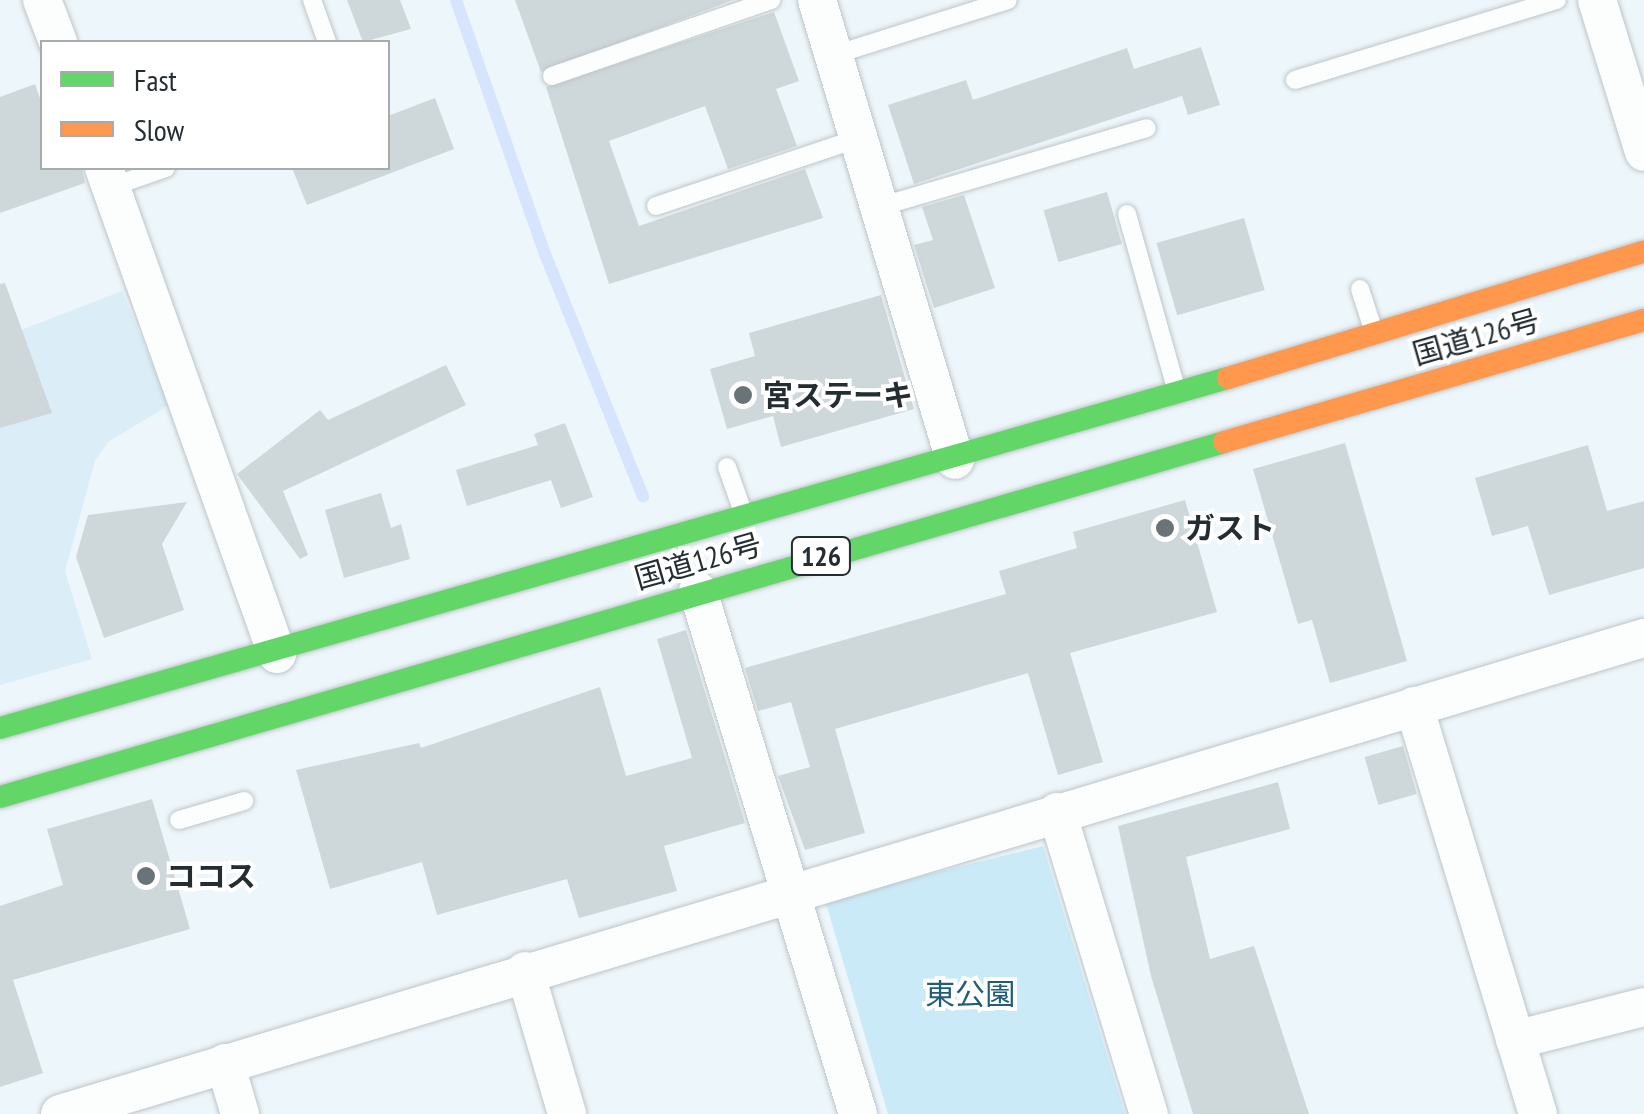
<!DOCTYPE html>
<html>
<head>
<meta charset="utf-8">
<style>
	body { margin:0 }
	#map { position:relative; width:1644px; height:1114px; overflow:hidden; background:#edf6fa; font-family:"PT Sans Narrow","Noto Sans JP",sans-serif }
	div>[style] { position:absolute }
	.built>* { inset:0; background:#dbeef7 }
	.green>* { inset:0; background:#cbeaf8 }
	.stream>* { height:12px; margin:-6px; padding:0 6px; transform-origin:6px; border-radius:6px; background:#d6e4fe }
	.building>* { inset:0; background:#ced8db; transform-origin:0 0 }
	.roads { filter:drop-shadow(0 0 2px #bdc5c9) drop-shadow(0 0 2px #bdc5c9) }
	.lane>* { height:18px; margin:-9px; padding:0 9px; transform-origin:9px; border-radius:9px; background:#fcfefe }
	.street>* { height:38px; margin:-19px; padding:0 19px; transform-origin:19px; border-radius:19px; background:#fcfefe }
	.fast>* { height:22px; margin:-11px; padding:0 11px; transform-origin:11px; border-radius:11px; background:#63d668 }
	.slow>* { height:22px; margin:-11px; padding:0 11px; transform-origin:11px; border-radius:11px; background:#ff974d }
	.dots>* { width:28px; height:28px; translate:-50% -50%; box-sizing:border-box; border:5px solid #fff; border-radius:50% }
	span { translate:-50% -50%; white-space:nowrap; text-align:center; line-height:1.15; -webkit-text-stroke:8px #fff; paint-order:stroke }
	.shield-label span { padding:2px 8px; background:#fff; border:2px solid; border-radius:8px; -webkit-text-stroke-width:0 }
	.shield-label { font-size:28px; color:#232d32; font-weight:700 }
	.street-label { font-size:30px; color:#232d32 }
	.poi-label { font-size:30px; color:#232d32; font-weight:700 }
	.left { translate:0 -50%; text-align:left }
	.park-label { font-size:30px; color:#1f5e76 }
	.legend { position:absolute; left:40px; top:40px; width:350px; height:130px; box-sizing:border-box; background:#fff; border:2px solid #a7abad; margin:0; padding:12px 18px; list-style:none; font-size:30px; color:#232d32 }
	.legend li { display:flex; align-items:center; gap:20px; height:50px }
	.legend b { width:50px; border:2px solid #a7abad }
</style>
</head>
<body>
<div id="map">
	<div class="built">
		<i style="clip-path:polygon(122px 291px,169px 405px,108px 442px,95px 461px,65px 571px,92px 659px,0 685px,0 338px)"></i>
	</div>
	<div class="green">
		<i style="clip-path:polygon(1043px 846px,1125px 1114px,888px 1114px,825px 900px)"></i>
	</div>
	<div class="stream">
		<i style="left:456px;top:0;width:264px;rotate:70.7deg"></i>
		<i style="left:543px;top:249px;width:267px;rotate:68deg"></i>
	</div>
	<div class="building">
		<i style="clip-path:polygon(347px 0,400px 0,411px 29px,363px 42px)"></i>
		<i style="clip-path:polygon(515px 0,733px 0,541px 72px)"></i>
		<i style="clip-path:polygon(774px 12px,799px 81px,776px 89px,797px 146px,728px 169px,705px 106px,609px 141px,639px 226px,805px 169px,823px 218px,609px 284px,546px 87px)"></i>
		<i style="clip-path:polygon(1201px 47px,1220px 105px,1188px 115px,1182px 96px,914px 184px,888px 105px,966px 80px,973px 100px,1127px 48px,1134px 69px)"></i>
		<i style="clip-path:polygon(35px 84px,42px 104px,42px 168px,82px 168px,85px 183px,0 213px,0 97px)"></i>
		<i style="clip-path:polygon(435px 98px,454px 149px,307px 205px,292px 168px,388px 168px,388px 116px)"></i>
		<i style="left:1107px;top:192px;width:54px;height:66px;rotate:74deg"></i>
		<i style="clip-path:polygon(964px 195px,995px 288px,934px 308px,914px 245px,933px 240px,922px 207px)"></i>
		<i style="left:1244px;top:218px;width:75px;height:91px;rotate:74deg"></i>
		<i style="clip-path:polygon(5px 283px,52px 413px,0 428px,0 284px)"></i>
		<i style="clip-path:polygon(881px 295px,914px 409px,781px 447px,773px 416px,727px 429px,710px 369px,755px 356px,749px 333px)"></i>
		<i style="clip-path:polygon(446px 365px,466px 405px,283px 491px,308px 555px,300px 559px,237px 474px,320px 410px,328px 420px)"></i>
		<i style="clip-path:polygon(565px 423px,593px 497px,561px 508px,551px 480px,467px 506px,456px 470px,538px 445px,534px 434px)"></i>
		<i style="clip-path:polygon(1345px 443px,1407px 661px,1330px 683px,1312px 620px,1298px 624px,1253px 469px)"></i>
		<i style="clip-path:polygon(1588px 445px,1607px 511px,1644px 501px,1644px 568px,1549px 595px,1528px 526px,1492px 536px,1475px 478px)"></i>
		<i style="clip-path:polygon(381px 493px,391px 528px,401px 524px,410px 559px,344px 578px,325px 510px)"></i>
		<i style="clip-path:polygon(1185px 500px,1217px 612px,1070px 653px,1103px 762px,1058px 775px,1028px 673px,835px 729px,865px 833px,805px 850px,778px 776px,810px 767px,791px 702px,758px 711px,745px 668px,1006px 594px,999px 571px,1077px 548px,1073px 532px)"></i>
		<i style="clip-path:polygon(187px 502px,162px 544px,184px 610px,104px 638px,76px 557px,88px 515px)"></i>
		<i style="clip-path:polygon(686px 630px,745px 823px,664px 846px,677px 891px,579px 918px,567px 879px,437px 915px,422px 862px,330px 889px,296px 770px,419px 743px,421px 748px,600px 687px,626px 776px,692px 758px,657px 639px)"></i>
		<i style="left:1403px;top:746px;width:50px;height:40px;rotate:74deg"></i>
		<i style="clip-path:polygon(1278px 782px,1290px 829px,1186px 857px,1210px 959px,1254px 946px,1309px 1114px,1193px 1114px,1151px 976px,1118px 826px)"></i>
		<i style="clip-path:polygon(152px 799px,190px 929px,13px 980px,43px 1073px,0 1087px,0 906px,63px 885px,47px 829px)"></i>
	</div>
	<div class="roads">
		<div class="lane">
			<i style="left:312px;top:0;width:45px;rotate:70.3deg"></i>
			<i style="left:834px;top:55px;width:182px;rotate:-17.5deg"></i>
			<i style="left:552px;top:76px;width:232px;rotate:-19.1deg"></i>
			<i style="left:1295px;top:80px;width:274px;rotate:-17deg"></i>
			<i style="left:111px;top:187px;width:58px;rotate:-19.1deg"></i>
			<i style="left:656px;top:206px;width:214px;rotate:-18.5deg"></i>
			<i style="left:879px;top:207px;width:279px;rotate:-16.4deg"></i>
			<i style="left:1127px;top:214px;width:181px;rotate:74.3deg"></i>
			<i style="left:1360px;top:289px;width:39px;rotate:72deg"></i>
			<i style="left:727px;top:467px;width:51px;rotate:70.5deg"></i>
			<i style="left:179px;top:820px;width:68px;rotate:-16.3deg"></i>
		</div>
		<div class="street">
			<i style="left:42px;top:0;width:45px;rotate:69.1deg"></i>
			<i style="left:817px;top:0;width:480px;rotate:73.3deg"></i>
			<i style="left:1597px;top:0;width:159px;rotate:72.8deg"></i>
			<i style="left:104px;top:168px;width:516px;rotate:70.41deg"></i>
			<i style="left:698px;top:591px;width:547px;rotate:72.99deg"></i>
			<i style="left:1414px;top:706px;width:426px;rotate:73.1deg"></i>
			<i style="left:1057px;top:812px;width:316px;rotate:73.1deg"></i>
			<i style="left:525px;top:971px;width:149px;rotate:73.6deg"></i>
			<i style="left:1515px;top:1040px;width:133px;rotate:-14.3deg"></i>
			<i style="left:225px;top:1063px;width:53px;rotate:73.6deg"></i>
			<i style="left:60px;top:1114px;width:1654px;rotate:-16.73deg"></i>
		</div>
		<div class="fast">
			<i style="left:0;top:728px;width:1277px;rotate:-15.91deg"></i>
			<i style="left:0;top:797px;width:1274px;rotate:-16.17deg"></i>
		</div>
		<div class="slow">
			<i style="left:1228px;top:378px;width:435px;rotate:-16.9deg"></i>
			<i style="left:1224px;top:442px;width:437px;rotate:-16.2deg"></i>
		</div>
	</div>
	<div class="dots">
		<i style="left:743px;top:395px;background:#6a7378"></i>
		<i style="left:1165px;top:528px;background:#6a7378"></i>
		<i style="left:146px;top:876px;background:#6a7378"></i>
	</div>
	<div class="shield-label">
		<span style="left:821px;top:556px">126</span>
	</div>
	<div class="street-label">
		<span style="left:1476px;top:337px;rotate:-16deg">国道126号</span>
		<span style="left:698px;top:561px;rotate:-16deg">国道126号</span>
	</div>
	<div class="poi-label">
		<span class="left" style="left:763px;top:395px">宮ステーキ</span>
		<span class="left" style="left:1185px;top:528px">ガスト</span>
		<span class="left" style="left:166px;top:876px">ココス</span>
	</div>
	<div class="park-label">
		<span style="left:970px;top:994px">東公園</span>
	</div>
	<ul class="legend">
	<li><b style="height:12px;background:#63d668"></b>Fast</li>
	<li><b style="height:12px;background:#ff974d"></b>Slow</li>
	</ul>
</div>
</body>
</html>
